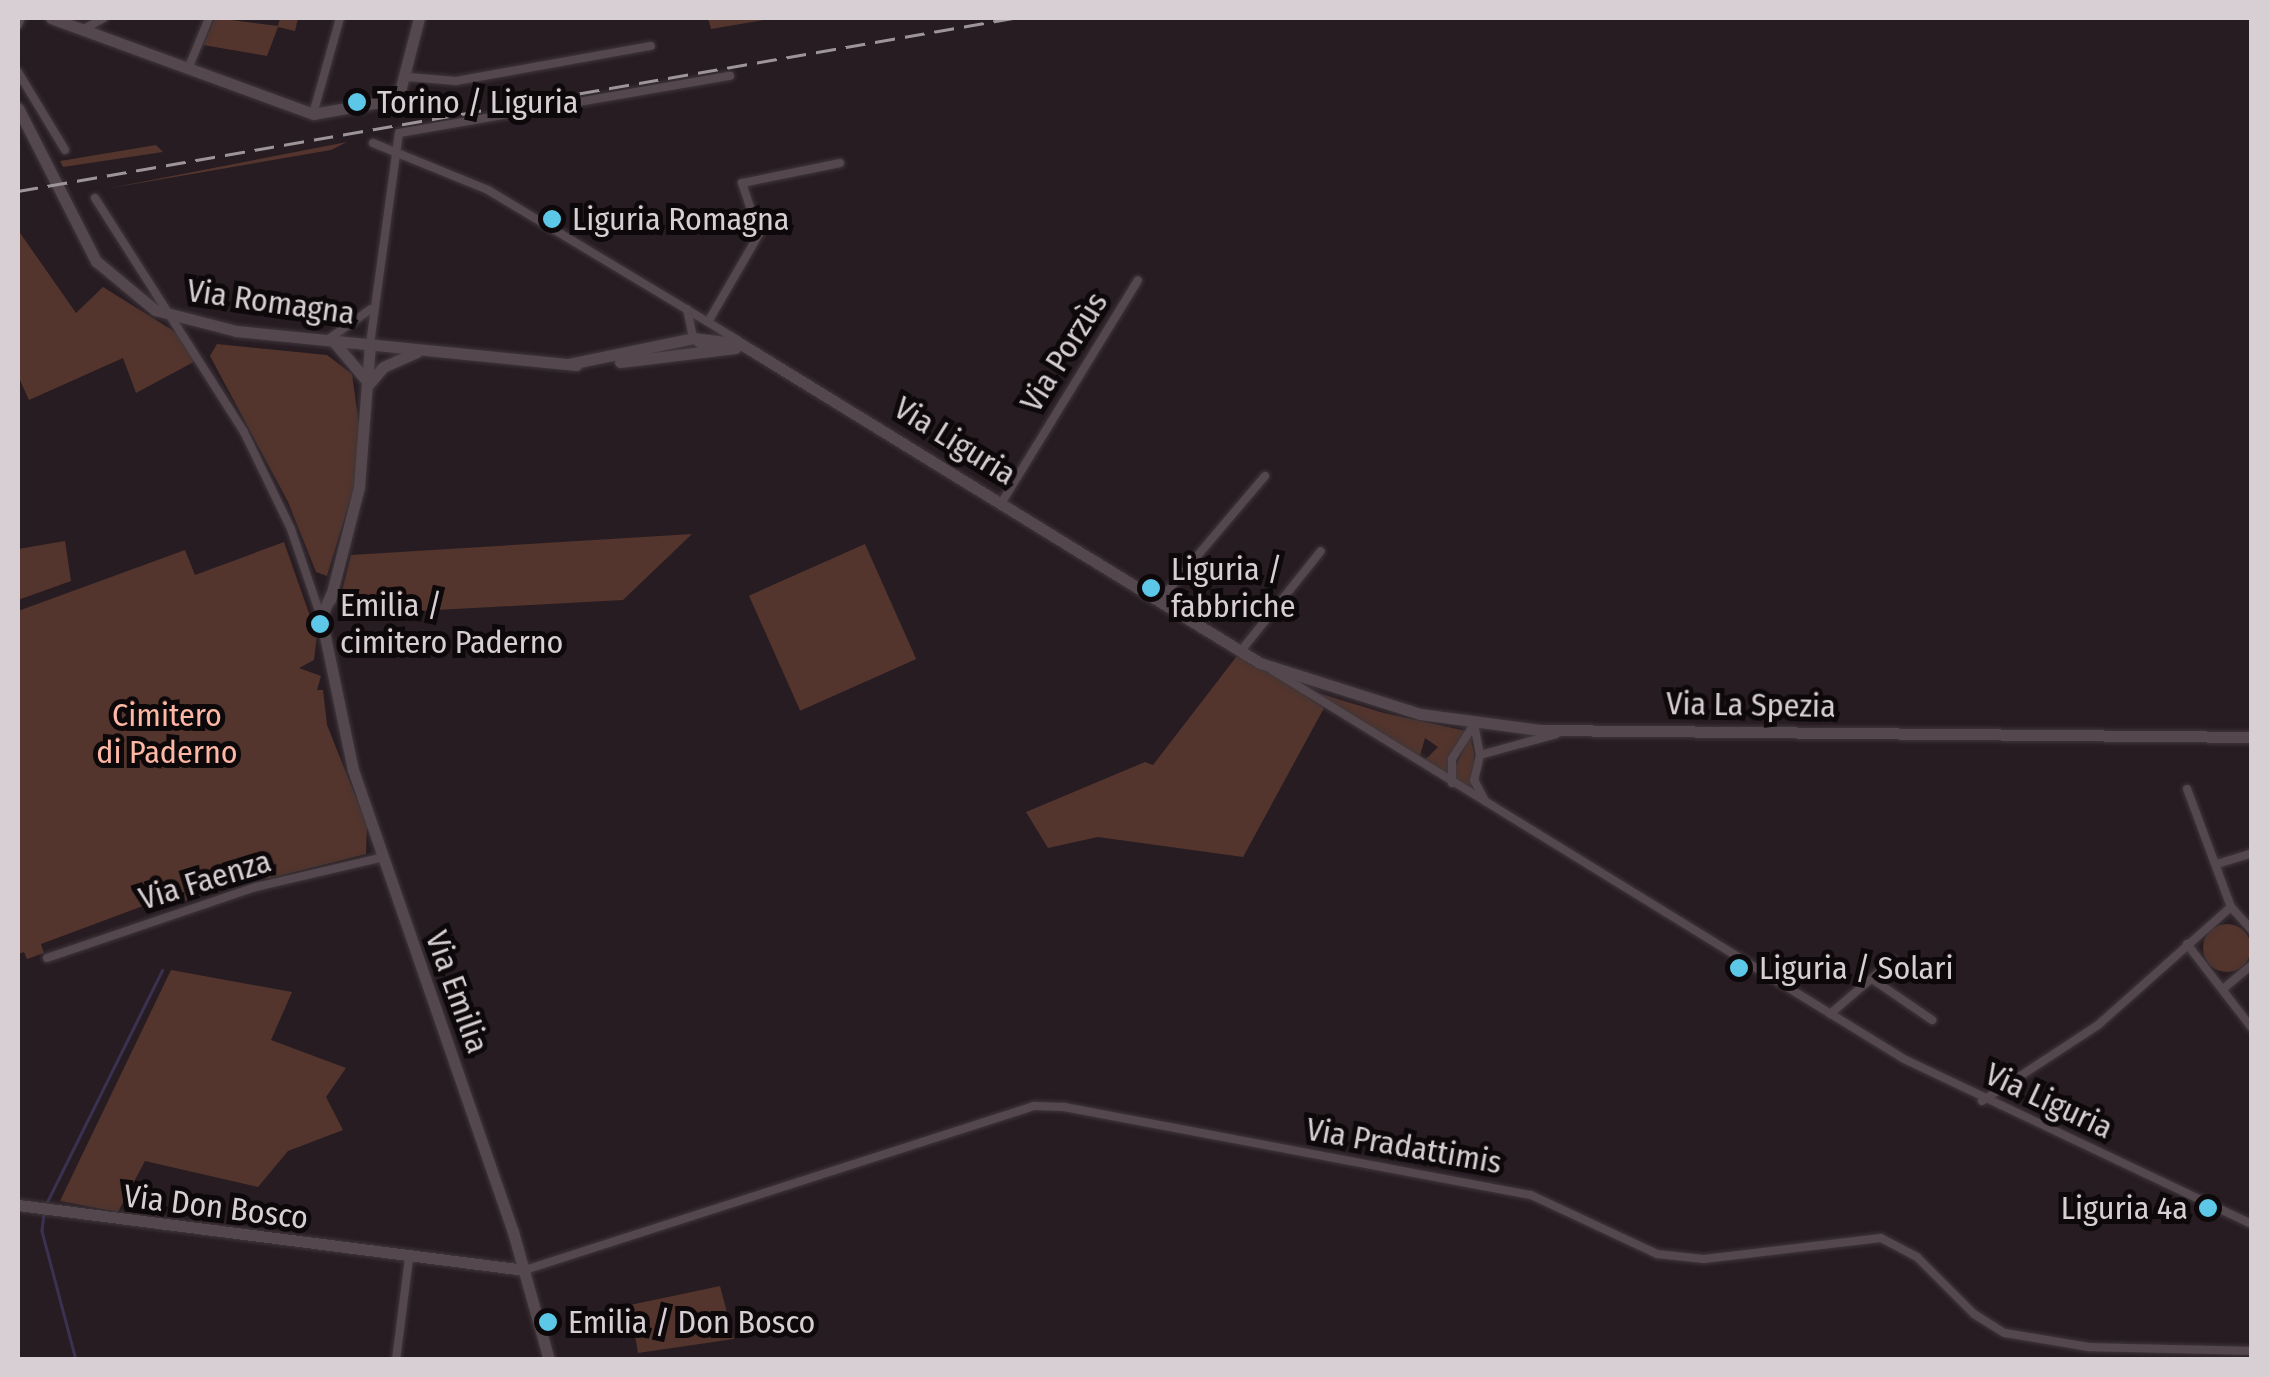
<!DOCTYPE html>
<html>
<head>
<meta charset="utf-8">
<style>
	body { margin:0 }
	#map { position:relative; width:2269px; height:1377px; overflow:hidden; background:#271c22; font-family:"Fira Sans Condensed",sans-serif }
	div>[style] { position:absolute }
	.green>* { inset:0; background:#53352d; transform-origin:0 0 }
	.round { border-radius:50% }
	.stream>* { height:2.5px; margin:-1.25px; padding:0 1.25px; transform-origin:1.25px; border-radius:1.25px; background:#3b3252 }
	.roads { filter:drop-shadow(0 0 2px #3f373b) drop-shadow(0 0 2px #3f373b) }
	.street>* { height:8px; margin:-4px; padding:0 4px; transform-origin:4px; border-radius:4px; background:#54484e }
	.secondary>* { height:11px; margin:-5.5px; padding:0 5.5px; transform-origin:5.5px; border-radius:5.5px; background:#54484e }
	.rail>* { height:2.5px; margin-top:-1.25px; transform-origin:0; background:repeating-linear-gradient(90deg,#9e9599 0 20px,transparent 0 30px) }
	.dots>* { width:28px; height:28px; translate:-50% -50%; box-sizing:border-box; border:5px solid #0d080a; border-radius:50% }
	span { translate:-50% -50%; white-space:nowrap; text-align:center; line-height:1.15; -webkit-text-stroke:10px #0d080a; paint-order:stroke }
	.poi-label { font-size:32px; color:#d7cfd3 }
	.left { translate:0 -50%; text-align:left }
	.right { translate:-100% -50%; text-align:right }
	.street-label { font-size:32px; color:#d7cfd3 }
	.park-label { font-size:32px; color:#fdb7a4 }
	.frame { position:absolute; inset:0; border:20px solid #d7cfd3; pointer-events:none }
</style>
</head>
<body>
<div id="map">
	<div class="green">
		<i style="clip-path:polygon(215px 18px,278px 26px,280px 18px,298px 18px,295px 31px,278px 27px,267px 56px,203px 45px)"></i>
		<i style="clip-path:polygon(708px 18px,776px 18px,711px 29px)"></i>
		<i style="clip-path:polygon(347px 142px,331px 150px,105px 189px)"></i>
		<i style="clip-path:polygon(156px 145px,163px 152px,63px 167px,60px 161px)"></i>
		<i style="clip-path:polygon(18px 230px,76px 313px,103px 287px,193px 343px,201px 358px,136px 393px,123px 358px,29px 400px,18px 376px)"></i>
		<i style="clip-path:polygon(217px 344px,327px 355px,352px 374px,359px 425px,354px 487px,327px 576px,316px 572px,288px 502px,210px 356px)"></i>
		<i style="clip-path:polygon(692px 534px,623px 600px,363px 614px,340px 599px,351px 555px)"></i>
		<i style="clip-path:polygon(65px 541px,71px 581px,18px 600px,18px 549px)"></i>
		<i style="clip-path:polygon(284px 542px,317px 636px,314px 660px,299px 668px,321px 676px,317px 690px,323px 690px,327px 725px,367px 825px,366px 854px,267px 879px,257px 874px,186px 901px,179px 884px,157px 893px,159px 900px,41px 944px,44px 953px,27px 959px,24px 952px,18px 954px,18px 611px,185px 550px,195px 575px)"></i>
		<i style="left:865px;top:544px;width:126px;height:127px;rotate:66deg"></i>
		<i style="clip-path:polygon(1240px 652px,1324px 708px,1243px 857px,1098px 837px,1048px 848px,1026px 812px,1145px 762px,1153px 765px)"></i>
		<i style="clip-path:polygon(1308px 690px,1384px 713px,1466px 731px,1446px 775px,1424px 761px,1438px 747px,1425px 738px,1419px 759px)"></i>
		<i style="clip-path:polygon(1470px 737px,1474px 753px,1472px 789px,1455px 781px,1455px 767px)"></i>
		<i class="round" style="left:2203px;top:924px;width:48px;height:48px"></i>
		<i style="clip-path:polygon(171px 970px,292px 992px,271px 1040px,346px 1068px,326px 1097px,343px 1130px,288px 1151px,258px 1187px,145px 1161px,118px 1212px,60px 1201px)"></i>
		<i style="clip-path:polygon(720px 1286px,734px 1339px,638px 1353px,630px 1305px)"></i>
	</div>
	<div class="stream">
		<i style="left:45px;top:1206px;width:263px;rotate:-63.6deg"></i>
		<i style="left:44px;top:1214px;width:17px;rotate:97deg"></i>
		<i style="left:42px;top:1231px;width:133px;rotate:75.2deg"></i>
	</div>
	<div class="roads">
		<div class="street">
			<i style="left:18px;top:25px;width:8px;rotate:-67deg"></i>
			<i style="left:82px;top:30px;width:25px;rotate:-29deg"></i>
			<i style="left:188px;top:69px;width:55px;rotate:-67.6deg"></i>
			<i style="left:18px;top:72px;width:91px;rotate:58.9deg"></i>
			<i style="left:408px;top:77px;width:48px;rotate:4.8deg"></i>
			<i style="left:456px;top:81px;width:198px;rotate:-10.2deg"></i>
			<i style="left:313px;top:114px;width:100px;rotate:-74.3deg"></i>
			<i style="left:373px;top:143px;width:124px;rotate:22.2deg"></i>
			<i style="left:488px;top:190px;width:292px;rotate:31deg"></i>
			<i style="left:95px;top:198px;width:277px;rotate:57.5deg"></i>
			<i style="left:244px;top:432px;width:108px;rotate:64.1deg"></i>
			<i style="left:291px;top:529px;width:93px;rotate:71.2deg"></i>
			<i style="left:687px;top:309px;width:30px;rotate:78deg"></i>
			<i style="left:693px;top:338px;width:15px;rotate:42deg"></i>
			<i style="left:708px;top:322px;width:102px;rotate:-59.9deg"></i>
			<i style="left:759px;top:234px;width:54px;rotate:-108.4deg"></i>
			<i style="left:742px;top:183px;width:100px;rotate:-11.5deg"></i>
			<i style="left:330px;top:338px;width:50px;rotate:-35.3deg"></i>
			<i style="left:370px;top:344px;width:213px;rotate:-82.2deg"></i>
			<i style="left:399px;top:133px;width:336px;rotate:-9.8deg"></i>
			<i style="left:1002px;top:502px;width:260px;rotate:-58.5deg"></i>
			<i style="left:1159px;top:601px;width:164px;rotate:-49.7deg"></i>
			<i style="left:1240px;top:652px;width:129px;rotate:-51.3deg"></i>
			<i style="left:1272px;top:670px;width:742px;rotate:31.61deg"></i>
			<i style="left:1904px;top:1059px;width:385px;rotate:25.4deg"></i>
			<i style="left:1474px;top:724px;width:32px;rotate:79deg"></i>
			<i style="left:1480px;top:755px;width:26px;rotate:103deg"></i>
			<i style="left:1474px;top:780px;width:21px;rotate:62deg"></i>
			<i style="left:1480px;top:755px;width:79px;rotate:-15.4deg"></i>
			<i style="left:1452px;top:783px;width:24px;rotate:-90deg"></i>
			<i style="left:1452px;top:759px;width:41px;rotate:-57.8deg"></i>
			<i style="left:2217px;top:864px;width:37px;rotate:-17deg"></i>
			<i style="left:2231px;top:907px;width:31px;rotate:48deg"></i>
			<i style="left:2187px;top:944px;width:106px;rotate:52.3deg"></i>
			<i style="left:47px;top:958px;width:221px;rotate:-18.8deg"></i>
			<i style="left:256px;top:887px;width:127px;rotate:-13.2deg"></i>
			<i style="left:1872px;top:979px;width:73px;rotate:34.3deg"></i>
			<i style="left:2223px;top:989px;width:38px;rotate:-40deg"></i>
			<i style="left:1830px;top:1014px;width:83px;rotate:-40.6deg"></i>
			<i style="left:1982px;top:1101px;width:139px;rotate:-33.2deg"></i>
			<i style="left:2098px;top:1025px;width:178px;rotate:-41.6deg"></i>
			<i style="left:2231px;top:907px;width:126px;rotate:-110.4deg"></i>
			<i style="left:525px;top:1270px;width:535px;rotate:-17.86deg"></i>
			<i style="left:1034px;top:1106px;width:30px;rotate:2deg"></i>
			<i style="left:1064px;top:1107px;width:475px;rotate:10.7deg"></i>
			<i style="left:1531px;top:1195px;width:139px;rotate:25.1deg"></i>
			<i style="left:1657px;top:1254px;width:47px;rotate:6.1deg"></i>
			<i style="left:1704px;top:1259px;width:178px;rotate:-6.8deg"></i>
			<i style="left:1881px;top:1238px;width:41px;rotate:27.8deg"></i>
			<i style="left:1917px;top:1257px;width:81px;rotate:45deg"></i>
			<i style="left:1974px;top:1314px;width:36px;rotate:32deg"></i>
			<i style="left:2005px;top:1333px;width:85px;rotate:9.5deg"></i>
			<i style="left:2089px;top:1347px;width:163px;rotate:1.4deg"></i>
			<i style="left:396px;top:1360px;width:102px;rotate:-82.7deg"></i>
		</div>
		<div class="secondary">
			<i style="left:51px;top:18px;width:279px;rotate:20.1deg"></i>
			<i style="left:313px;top:114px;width:63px;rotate:-10.1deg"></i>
			<i style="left:375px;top:103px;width:28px;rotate:-26deg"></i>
			<i style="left:400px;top:91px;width:75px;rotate:-75.4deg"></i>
			<i style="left:18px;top:108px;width:172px;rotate:63deg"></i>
			<i style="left:96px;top:261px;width:77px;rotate:39.7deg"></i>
			<i style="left:155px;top:310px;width:84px;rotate:14.5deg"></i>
			<i style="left:236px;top:331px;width:342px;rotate:5.7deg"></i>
			<i style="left:334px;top:342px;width:50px;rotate:49.9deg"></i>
			<i style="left:620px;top:362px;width:116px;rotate:-6.9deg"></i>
			<i style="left:569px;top:364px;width:127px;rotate:-11.8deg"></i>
			<i style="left:693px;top:338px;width:48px;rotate:7.1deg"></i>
			<i style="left:741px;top:344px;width:609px;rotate:31.58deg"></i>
			<i style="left:1260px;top:663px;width:168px;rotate:17.7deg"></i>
			<i style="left:1420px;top:714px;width:121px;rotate:7.6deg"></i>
			<i style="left:1540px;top:730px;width:712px;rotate:0.56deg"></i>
			<i style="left:368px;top:385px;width:23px;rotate:-50deg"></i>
			<i style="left:383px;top:367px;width:37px;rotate:-24deg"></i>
			<i style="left:331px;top:594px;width:25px;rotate:113deg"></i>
			<i style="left:321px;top:617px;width:156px;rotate:78.2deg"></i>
			<i style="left:353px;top:770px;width:489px;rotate:70.9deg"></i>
			<i style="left:513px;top:1232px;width:133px;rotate:74.3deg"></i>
			<i style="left:330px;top:600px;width:117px;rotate:-75.6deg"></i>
			<i style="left:359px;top:487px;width:143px;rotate:-85.6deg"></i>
			<i style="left:18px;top:1205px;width:511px;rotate:7.31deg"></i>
		</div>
	</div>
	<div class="rail">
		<i style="left:18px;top:191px;width:1010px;rotate:-9.86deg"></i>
	</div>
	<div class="dots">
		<i style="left:357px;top:102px;background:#5dc7e8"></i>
		<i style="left:552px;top:219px;background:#5dc7e8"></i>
		<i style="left:1151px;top:588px;background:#5dc7e8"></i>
		<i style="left:320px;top:624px;background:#5dc7e8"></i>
		<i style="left:1739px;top:968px;background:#5dc7e8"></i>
		<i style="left:2208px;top:1208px;background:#5dc7e8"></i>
		<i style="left:548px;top:1322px;background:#5dc7e8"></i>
	</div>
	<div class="poi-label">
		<span class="left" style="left:377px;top:102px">Torino / Liguria</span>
		<span class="left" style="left:572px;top:219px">Liguria Romagna</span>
		<span class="left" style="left:1171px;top:588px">Liguria /<br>fabbriche</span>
		<span class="left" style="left:340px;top:624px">Emilia /<br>cimitero Paderno</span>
		<span class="left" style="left:1759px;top:968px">Liguria / Solari</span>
		<span class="right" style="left:2188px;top:1208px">Liguria 4a</span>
		<span class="left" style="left:568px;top:1322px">Emilia / Don Bosco</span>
	</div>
	<div class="street-label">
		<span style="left:271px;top:302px;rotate:8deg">Via Romagna</span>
		<span style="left:1064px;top:352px;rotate:-58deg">Via Porzùs</span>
		<span style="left:955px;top:441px;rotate:32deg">Via Liguria</span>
		<span style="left:1751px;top:705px;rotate:1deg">Via La Spezia</span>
		<span style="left:205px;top:880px;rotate:-17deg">Via Faenza</span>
		<span style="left:457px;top:992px;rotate:70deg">Via Emilia</span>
		<span style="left:2049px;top:1101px;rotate:25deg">Via Liguria</span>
		<span style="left:1404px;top:1146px;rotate:10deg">Via Pradattimis</span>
		<span style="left:216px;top:1207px;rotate:7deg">Via Don Bosco</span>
	</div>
	<div class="park-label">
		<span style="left:167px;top:734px">Cimitero<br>di Paderno</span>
	</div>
	<div class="frame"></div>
</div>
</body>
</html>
